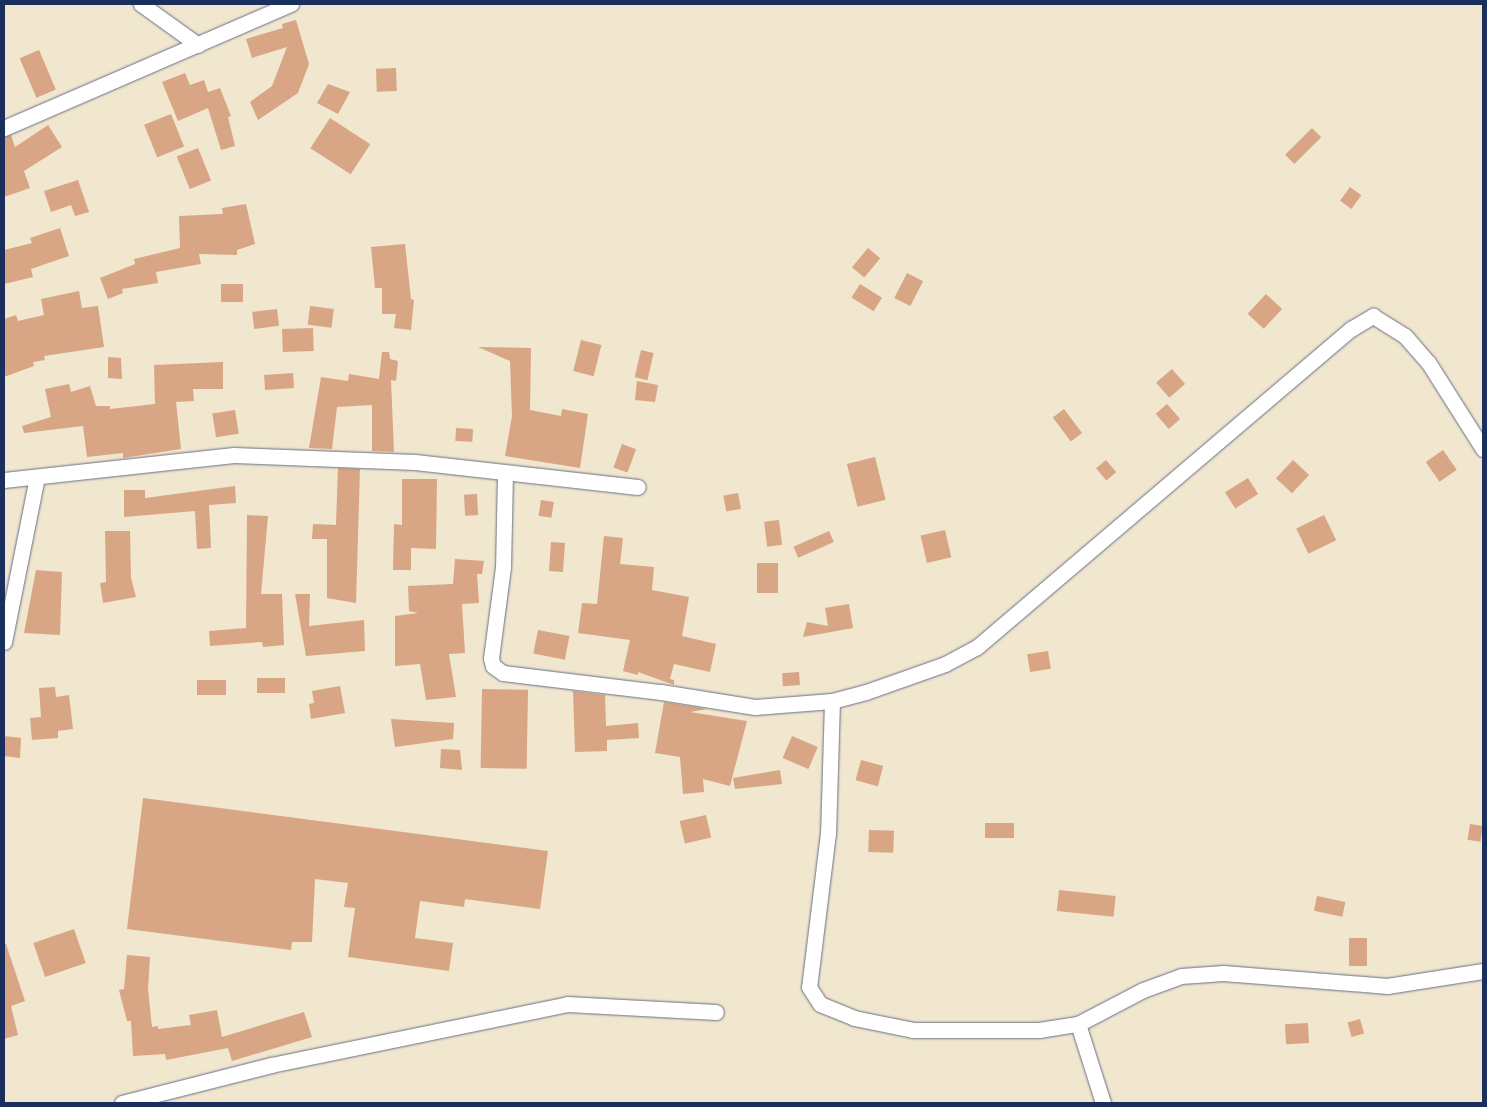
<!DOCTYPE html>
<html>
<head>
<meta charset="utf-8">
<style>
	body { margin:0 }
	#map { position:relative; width:1487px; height:1107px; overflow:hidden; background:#f1e6ce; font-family:"Sorts Mill Goudy",serif }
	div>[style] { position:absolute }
	.building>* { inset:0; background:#d8a585; transform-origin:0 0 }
	.roads { filter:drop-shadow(0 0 1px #666f85) drop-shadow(0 0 1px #666f85) }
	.street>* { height:15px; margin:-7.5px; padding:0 7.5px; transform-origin:7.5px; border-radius:7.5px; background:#fff }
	span { translate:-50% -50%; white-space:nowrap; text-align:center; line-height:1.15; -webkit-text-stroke:4.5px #f6f6f2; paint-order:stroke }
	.frame { position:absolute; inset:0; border:5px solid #1b2f5e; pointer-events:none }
</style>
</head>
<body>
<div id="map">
	<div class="building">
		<i style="clip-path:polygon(296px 20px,309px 64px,298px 93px,258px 120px,250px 102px,272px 86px,287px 47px,252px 58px,246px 39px,283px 28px,282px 24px)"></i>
		<i style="left:39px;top:50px;width:43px;height:21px;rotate:67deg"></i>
		<i style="left:396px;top:68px;width:23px;height:20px;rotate:88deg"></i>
		<i style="clip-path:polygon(185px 73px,190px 85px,204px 80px,208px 92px,220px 88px,231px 116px,228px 117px,235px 146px,221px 150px,208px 108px,178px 121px,162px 82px)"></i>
		<i style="clip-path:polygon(328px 84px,350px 92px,338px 114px,317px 103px)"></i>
		<i style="left:171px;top:114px;width:35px;height:29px;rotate:68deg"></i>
		<i style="left:330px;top:118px;width:48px;height:36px;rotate:33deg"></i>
		<i style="clip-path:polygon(48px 125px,62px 147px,24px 171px,30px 188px,4px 197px,4px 137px,11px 135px,15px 147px)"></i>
		<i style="left:1312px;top:128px;width:13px;height:38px;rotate:45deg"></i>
		<i style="left:198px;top:148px;width:35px;height:23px;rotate:68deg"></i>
		<i style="clip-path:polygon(78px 180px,89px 212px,75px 216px,71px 205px,51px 212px,44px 191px)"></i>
		<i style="left:1350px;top:187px;width:14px;height:17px;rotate:36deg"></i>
		<i style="clip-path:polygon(246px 204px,255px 244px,237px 250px,237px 255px,199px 254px,201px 264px,156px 272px,158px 283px,122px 289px,123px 293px,108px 299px,100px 278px,135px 264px,134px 259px,180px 248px,179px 216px,223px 214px,222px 208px)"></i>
		<i style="clip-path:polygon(60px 228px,69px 256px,31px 269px,33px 277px,4px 284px,4px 250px,32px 243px,30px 238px)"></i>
		<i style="clip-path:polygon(405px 244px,411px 299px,414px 300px,411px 330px,394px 328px,396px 314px,382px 314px,382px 288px,375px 288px,371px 247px)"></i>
		<i style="left:868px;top:248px;width:16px;height:25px;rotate:40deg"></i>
		<i style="left:907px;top:273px;width:18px;height:28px;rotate:27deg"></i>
		<i style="left:221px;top:284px;width:22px;height:18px"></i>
		<i style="left:860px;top:284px;width:26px;height:16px;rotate:32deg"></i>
		<i style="clip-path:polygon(79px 291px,82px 308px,98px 306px,104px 347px,44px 356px,45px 360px,33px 362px,34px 366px,4px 377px,4px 319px,16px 315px,18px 321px,44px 315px,41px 299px)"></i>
		<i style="left:1266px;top:294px;width:22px;height:27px;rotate:43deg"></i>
		<i style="left:310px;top:306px;width:24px;height:19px;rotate:7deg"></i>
		<i style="left:277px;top:309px;width:17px;height:25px;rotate:83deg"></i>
		<i style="left:313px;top:328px;width:23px;height:31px;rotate:88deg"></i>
		<i style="left:581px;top:340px;width:21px;height:32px;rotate:14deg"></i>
		<i style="clip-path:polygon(478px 347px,531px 348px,530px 410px,561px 416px,562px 409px,588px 414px,580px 468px,505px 456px,512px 416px,510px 361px)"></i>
		<i style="left:641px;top:350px;width:13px;height:28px;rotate:13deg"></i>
		<i style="clip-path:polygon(382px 352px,389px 352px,390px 359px,398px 361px,396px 381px,391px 380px,394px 452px,372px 451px,372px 405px,337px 407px,332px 449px,309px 448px,321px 377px,348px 381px,349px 374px,379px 379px)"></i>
		<i style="clip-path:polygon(108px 357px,121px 358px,122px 379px,108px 378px)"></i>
		<i style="clip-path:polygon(223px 362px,223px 389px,193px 389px,194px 401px,176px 402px,181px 449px,123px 458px,123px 453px,87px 457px,83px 426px,24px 433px,22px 426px,51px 417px,45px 389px,69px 384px,71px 392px,90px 386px,96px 406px,110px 406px,110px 409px,155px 404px,154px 365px)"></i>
		<i style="left:1172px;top:369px;width:20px;height:21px;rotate:49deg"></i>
		<i style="left:293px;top:373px;width:15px;height:29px;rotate:86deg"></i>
		<i style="clip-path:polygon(637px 381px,658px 385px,655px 402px,635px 400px)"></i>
		<i style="left:1167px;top:404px;width:20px;height:15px;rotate:49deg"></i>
		<i style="left:1064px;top:409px;width:30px;height:14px;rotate:53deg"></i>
		<i style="left:235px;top:410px;width:24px;height:23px;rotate:81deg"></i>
		<i style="left:456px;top:428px;width:17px;height:13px;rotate:3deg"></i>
		<i style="left:622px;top:444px;width:15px;height:25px;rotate:20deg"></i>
		<i style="left:1443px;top:450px;width:24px;height:21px;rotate:55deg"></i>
		<i style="left:875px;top:457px;width:44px;height:29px;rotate:76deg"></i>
		<i style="left:1106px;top:460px;width:16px;height:13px;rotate:50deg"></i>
		<i style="left:1293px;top:460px;width:22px;height:25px;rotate:43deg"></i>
		<i style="clip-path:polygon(338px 468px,360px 469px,356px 603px,327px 598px,327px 539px,312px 539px,313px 524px,336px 525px)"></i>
		<i style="left:1248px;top:478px;width:19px;height:27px;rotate:58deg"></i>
		<i style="clip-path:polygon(402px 479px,437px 479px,436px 549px,411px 548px,411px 570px,393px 570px,394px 524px,402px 525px)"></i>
		<i style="clip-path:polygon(235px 486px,236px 503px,209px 505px,211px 548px,197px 549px,195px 511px,124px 517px,124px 490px,145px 490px,145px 498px)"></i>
		<i style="left:738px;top:493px;width:16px;height:15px;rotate:79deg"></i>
		<i style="left:477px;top:494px;width:21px;height:13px;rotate:87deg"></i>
		<i style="left:541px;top:500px;width:13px;height:16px;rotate:9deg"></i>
		<i style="clip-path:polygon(247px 515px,268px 516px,261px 594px,282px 594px,284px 645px,263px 647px,262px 642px,210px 646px,209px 631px,246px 628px)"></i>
		<i style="left:1324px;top:515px;width:28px;height:31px;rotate:64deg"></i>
		<i style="left:779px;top:520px;width:25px;height:15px;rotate:83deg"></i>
		<i style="left:945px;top:530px;width:28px;height:25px;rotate:77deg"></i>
		<i style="clip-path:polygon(105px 531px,130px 531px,131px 578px,136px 597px,103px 603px,100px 583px,106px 582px)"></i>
		<i style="left:829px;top:531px;width:12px;height:39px;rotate:66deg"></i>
		<i style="clip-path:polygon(604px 536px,623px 538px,620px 564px,654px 567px,652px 590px,689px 597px,682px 636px,716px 644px,710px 672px,674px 664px,670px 679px,674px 680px,674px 685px,638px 672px,638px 675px,623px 671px,630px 640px,578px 633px,582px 603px,597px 604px)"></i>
		<i style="left:551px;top:542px;width:14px;height:29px;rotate:4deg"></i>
		<i style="clip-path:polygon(455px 559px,484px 561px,482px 574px,477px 574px,479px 603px,462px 604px,465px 653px,449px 654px,456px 697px,426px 700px,420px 664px,395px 666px,395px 616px,418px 613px,409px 611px,408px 586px,453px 584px)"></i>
		<i style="left:757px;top:563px;width:21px;height:30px"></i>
		<i style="clip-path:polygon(36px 570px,62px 572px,60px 635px,24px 633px)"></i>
		<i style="clip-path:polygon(295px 594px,310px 594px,309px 626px,364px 620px,365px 651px,306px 656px)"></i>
		<i style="clip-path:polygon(849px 604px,853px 628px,803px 637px,807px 622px,828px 626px,825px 608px)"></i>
		<i style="left:538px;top:630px;width:32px;height:24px;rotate:11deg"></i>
		<i style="left:1048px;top:651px;width:18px;height:21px;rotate:81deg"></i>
		<i style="left:799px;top:672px;width:13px;height:17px;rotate:86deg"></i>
		<i style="left:285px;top:678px;width:15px;height:28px;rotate:90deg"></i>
		<i style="left:226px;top:680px;width:15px;height:29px;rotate:90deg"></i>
		<i style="clip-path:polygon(340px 686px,345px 713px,311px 719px,309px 704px,314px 703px,312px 691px)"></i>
		<i style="clip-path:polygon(55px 687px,56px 697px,69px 695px,73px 729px,58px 731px,58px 738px,32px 740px,30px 718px,41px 717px,39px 688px)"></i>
		<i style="left:482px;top:689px;width:46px;height:79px;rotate:1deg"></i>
		<i style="clip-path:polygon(573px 691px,605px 695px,606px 726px,638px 723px,639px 738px,607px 740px,607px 751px,575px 752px)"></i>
		<i style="clip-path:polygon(664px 702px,707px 709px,690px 712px,747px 721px,730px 786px,703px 779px,704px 792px,683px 794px,680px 757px,655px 753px)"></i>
		<i style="clip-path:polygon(391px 719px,454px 723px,453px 739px,395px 747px)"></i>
		<i style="clip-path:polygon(4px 736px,21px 738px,20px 758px,4px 756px)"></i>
		<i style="left:792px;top:736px;width:28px;height:24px;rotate:23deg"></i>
		<i style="clip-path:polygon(441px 749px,460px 750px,462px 770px,440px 768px)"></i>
		<i style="left:861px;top:760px;width:23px;height:21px;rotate:15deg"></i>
		<i style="clip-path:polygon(780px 770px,782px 784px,735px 789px,733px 778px)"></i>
		<i style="clip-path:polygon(143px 798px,548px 851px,540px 909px,465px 899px,464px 907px,420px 901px,415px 938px,453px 943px,449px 971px,348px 957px,355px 908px,344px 907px,348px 883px,315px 879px,312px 942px,292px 942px,291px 950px,127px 929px)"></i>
		<i style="left:706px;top:815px;width:23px;height:27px;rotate:77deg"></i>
		<i style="left:1014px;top:823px;width:15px;height:29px;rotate:90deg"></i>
		<i style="left:1470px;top:824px;width:13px;height:16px;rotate:9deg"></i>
		<i style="left:869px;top:830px;width:25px;height:22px;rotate:2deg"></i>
		<i style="left:1059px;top:890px;width:57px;height:21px;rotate:6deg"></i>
		<i style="left:1317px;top:896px;width:29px;height:15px;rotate:12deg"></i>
		<i style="left:74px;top:929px;width:36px;height:43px;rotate:71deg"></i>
		<i style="left:1349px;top:938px;width:18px;height:28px"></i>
		<i style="clip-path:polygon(4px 944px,6px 944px,25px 1001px,11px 1006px,18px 1035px,4px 1039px)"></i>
		<i style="clip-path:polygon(127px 955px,150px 957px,148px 989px,152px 1027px,158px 1026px,158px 1029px,191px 1025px,189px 1015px,217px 1010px,222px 1037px,304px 1012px,312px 1037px,232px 1061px,228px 1048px,166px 1060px,165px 1054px,133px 1056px,131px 1021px,127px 1021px,119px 990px,124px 989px)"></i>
		<i style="left:1360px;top:1019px;width:15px;height:13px;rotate:74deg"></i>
		<i style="left:1308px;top:1023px;width:20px;height:23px;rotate:87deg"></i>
	</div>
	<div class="roads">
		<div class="street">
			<i style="left:141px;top:4px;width:70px;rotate:35.7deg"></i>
			<i style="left:4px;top:128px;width:313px;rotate:-23.4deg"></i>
			<i style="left:505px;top:473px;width:94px;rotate:91.2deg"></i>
			<i style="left:503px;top:567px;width:92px;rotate:97.5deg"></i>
			<i style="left:491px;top:658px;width:8px;rotate:76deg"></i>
			<i style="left:493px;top:666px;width:12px;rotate:35deg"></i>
			<i style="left:503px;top:673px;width:159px;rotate:6.9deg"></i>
			<i style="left:661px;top:692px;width:95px;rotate:9.1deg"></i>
			<i style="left:755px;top:707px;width:77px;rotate:-4.5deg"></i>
			<i style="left:832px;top:701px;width:35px;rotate:-15deg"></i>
			<i style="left:866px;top:692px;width:84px;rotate:-19.5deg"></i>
			<i style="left:945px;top:664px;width:36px;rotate:-28deg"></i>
			<i style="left:977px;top:647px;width:491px;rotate:-40.4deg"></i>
			<i style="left:1351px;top:329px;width:26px;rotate:-31deg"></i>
			<i style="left:1373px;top:316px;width:38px;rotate:32deg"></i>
			<i style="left:1405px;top:336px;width:35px;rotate:49deg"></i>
			<i style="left:1428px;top:362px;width:103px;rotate:57.7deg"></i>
			<i style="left:4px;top:480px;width:231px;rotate:-6.2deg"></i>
			<i style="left:234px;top:455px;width:181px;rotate:2.2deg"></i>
			<i style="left:415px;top:462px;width:224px;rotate:6.4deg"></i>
			<i style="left:4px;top:642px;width:168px;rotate:-78.7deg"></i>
			<i style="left:832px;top:701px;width:132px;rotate:91.7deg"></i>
			<i style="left:828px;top:833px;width:155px;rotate:97deg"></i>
			<i style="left:809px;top:987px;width:20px;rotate:57deg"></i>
			<i style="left:820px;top:1004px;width:37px;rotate:22deg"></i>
			<i style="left:854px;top:1018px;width:60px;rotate:11.5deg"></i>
			<i style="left:913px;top:1030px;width:126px"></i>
			<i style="left:1039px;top:1030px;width:39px;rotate:-9deg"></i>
			<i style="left:1078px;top:1024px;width:73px;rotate:-27.6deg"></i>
			<i style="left:1143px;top:990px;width:40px;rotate:-20.2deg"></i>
			<i style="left:1181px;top:976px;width:42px;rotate:-4.1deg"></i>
			<i style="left:1223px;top:973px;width:165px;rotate:4.5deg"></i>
			<i style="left:1387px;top:986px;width:97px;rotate:-8.9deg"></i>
			<i style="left:1078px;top:1024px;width:83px;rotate:72.4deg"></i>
			<i style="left:122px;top:1103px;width:154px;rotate:-14.3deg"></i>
			<i style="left:271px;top:1065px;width:302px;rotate:-11.6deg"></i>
			<i style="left:567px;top:1004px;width:149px;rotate:3.1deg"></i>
		</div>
	</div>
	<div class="frame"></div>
</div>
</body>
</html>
